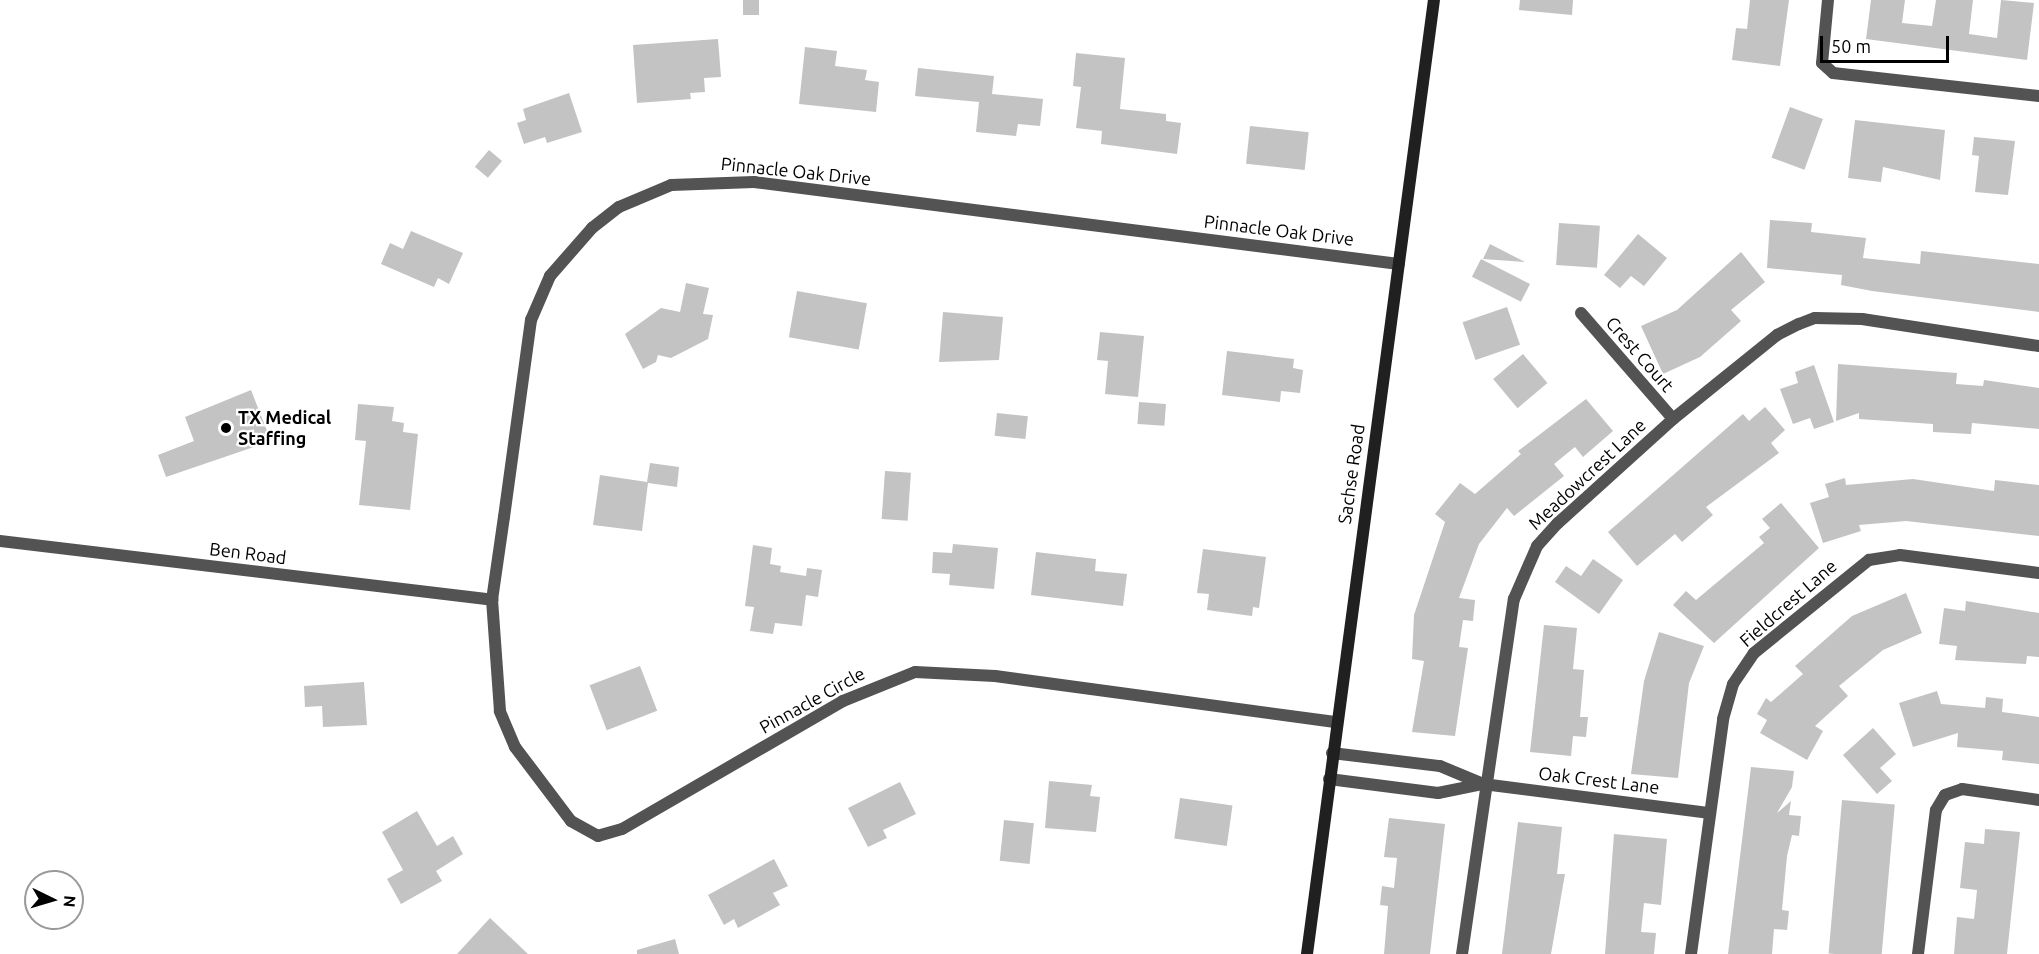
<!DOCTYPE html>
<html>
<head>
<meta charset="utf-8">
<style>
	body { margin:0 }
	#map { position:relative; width:2039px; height:954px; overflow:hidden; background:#fff; font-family:Ubuntu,sans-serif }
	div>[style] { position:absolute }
	.building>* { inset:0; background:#c3c3c3; transform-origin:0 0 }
	.minor>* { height:12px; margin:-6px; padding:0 6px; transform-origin:6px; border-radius:6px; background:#535353 }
	.secondary>* { height:12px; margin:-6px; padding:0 6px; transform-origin:6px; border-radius:6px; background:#202020 }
	.dots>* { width:16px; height:16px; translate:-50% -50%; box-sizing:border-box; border:3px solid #fff; border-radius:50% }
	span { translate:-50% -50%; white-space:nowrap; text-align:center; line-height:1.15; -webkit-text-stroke:4.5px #fff; paint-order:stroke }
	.street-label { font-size:18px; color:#000 }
	.poi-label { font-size:18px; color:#000; font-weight:700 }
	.left { translate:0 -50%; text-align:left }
	.north { position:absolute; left:24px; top:870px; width:60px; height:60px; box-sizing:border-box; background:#fff; border:2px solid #999; border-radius:50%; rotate:95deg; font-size:16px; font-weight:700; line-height:24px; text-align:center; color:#000 }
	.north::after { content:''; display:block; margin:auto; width:21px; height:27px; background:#000; clip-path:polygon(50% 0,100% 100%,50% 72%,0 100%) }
	.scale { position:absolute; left:1820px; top:36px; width:129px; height:27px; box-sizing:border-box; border:3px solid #000; border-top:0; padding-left:8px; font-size:18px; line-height:21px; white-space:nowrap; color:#000; -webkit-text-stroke:4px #fff; paint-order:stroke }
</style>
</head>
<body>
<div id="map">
	<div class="building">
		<i style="left:743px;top:0;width:16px;height:15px"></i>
		<i style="clip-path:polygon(1520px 0,1573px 0,1572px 15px,1519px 10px)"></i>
		<i style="clip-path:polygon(1750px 0,1789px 0,1780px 66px,1732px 60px,1736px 28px,1747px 29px)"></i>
		<i style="clip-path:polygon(1871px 0,1905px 0,1902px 23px,1932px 26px,1936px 0,1973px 0,1969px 34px,1997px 38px,2001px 0,2034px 3px,2027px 60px,1866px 39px)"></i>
		<i style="clip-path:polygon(718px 39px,721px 77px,704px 78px,705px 92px,690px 93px,691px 99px,637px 103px,633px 45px)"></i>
		<i style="clip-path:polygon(805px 47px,837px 51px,835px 66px,867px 70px,865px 80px,879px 82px,876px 112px,799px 104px)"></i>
		<i style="clip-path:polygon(1076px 53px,1125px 58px,1120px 109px,1166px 114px,1166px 121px,1181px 123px,1177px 154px,1101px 144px,1102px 131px,1076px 128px,1081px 87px,1073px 86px)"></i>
		<i style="clip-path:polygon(918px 68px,994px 76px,992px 94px,1043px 99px,1040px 126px,1018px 124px,1016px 136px,976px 132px,979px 102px,915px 96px)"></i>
		<i style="clip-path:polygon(569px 93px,582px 132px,547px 143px,545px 137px,524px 144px,517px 123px,526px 120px,523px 109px)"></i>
		<i style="left:1790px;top:107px;width:35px;height:54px;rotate:20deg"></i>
		<i style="clip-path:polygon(1855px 120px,1945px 130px,1940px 180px,1883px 167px,1881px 182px,1848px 178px)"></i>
		<i style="left:1250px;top:126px;width:59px;height:38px;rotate:6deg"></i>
		<i style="clip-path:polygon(1974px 137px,2015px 141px,2008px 195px,1975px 192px,1979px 156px,1972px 155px)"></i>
		<i style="left:489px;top:150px;width:17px;height:22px;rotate:40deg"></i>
		<i style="clip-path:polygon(1770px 220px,1812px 223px,1811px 232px,1866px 238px,1863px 258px,1920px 264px,1921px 251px,2039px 264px,2039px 312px,1872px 291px,1841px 285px,1842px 275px,1767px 268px)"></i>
		<i style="left:1559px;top:223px;width:41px;height:42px;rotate:4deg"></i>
		<i style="clip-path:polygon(411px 231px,463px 253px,449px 284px,438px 278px,434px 287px,381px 264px,390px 243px,403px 249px)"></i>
		<i style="clip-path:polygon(1638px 234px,1667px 258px,1644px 286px,1631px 276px,1620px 288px,1604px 275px)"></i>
		<i style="clip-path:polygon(1490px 244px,1525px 262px,1483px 259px)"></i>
		<i style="clip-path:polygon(1741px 252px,1765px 282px,1731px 310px,1741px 321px,1700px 357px,1663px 374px,1641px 326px,1677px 310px)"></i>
		<i style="left:1481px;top:259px;width:55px;height:20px;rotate:27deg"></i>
		<i style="clip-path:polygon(686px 283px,709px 288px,703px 314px,713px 315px,708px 339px,671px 358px,658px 355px,656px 362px,643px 369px,625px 334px,661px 308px,680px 312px)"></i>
		<i style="left:797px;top:291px;width:71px;height:47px;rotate:10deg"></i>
		<i style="left:1507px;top:307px;width:40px;height:47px;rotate:71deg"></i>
		<i style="clip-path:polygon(943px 312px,1003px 317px,999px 360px,939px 362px)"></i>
		<i style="clip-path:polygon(1100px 332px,1144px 336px,1138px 397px,1105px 394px,1108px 361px,1097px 360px)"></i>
		<i style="clip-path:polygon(1227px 351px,1294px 359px,1293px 368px,1303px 370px,1300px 393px,1281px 391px,1280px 402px,1222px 395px)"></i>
		<i style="left:1523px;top:354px;width:38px;height:39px;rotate:50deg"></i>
		<i style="clip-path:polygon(1838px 364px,1957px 373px,1956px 384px,1983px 386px,1984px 380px,2039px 388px,2039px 429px,1972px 423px,1971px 434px,1933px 432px,1933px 424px,1859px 419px,1859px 413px,1836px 421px)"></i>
		<i style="clip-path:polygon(1814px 365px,1834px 422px,1814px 429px,1810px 418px,1793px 424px,1780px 389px,1798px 383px,1795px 372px)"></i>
		<i style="clip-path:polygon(251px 390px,271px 441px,166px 477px,158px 455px,194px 441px,185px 417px)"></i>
		<i style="clip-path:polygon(1586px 399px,1613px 431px,1583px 457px,1575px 447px,1554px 464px,1564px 476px,1514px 516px,1507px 508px,1479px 544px,1459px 598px,1475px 600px,1473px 621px,1463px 620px,1459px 647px,1468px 648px,1455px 736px,1412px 732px,1424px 661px,1412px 659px,1414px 615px,1445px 522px,1435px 514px,1460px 483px,1475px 494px,1521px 454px,1518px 451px)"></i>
		<i style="left:1139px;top:402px;width:27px;height:22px;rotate:4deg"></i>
		<i style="clip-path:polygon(358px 404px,394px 407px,392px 421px,404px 423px,403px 432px,418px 434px,410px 510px,359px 505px,366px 441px,355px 440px)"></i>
		<i style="clip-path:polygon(1765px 407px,1785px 430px,1771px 443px,1779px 453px,1706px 507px,1713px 515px,1682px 542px,1675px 534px,1637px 566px,1608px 532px,1743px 414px,1749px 421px)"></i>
		<i style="left:997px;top:413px;width:31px;height:23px;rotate:6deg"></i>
		<i style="clip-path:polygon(650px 463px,679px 467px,677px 487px,648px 483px,642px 531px,593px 525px,600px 475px,647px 482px)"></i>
		<i style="left:885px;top:471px;width:26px;height:48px;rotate:4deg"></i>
		<i style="clip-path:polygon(1845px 478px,1846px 485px,1913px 479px,1994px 491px,1995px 480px,2039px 485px,2039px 536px,1906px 521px,1859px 525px,1861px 531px,1823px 543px,1810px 503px,1829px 497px,1825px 484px)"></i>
		<i style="clip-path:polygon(1781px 503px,1819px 548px,1714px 643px,1673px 605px,1686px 591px,1696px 600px,1764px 543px,1759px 537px,1770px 528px,1762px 519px)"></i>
		<i style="clip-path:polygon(953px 544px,998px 548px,994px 589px,949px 585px,950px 574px,932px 573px,933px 552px,952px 553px)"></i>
		<i style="clip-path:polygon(753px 545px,772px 548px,770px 564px,781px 566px,780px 572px,806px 576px,807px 568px,822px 570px,818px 597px,806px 595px,802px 626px,775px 623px,773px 634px,750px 631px,754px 607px,745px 606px)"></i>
		<i style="clip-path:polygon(1203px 549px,1266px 557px,1259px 608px,1253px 607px,1252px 616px,1207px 610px,1209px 594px,1197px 593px)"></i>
		<i style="clip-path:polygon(1036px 552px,1096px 559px,1095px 571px,1127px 574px,1123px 606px,1031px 595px)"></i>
		<i style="clip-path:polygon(1593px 559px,1623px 580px,1599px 614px,1555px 582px,1566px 566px,1581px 576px)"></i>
		<i style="clip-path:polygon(1906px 593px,1922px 633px,1883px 650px,1839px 686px,1848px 696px,1815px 726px,1823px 731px,1807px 760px,1760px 733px,1767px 720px,1757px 714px,1766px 698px,1771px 702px,1803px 674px,1795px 666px,1852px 616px)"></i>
		<i style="clip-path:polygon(1966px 601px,2039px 613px,2039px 657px,2027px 656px,2026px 664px,1955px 660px,1957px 646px,1939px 644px,1944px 608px,1965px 611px)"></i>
		<i style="clip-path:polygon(1544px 625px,1577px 628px,1573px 669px,1584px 670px,1580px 717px,1588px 717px,1586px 737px,1573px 736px,1571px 756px,1530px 752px)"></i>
		<i style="clip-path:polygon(1659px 632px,1704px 646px,1689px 683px,1678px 778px,1631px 774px,1644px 681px)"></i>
		<i style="left:640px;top:666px;width:48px;height:54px;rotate:69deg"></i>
		<i style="clip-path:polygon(364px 682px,367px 725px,323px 727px,322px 706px,305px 707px,304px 686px)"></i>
		<i style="clip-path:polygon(1937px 691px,1941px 704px,1985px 708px,1986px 697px,2003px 699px,2002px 712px,2039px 717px,2039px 764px,2002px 760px,2003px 751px,1957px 747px,1958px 733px,1913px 747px,1899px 703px)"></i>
		<i style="clip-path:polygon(1873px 728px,1896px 754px,1880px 768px,1892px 781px,1877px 794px,1843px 755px)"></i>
		<i style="clip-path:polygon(1751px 767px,1794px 771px,1792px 787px,1777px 813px,1791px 801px,1789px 815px,1801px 816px,1799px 836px,1792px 835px,1787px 856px,1782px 910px,1789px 911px,1787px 930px,1774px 929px,1772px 954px,1728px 954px)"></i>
		<i style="clip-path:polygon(1049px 781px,1092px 785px,1090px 796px,1100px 797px,1096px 832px,1045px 828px)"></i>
		<i style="clip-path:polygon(900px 782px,916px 814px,883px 830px,887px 838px,868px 847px,848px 808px)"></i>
		<i style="left:1180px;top:798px;width:53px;height:41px;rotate:8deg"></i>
		<i style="left:1842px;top:800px;width:53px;height:154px;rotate:5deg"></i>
		<i style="clip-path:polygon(417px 811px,437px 846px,453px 836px,463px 854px,436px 871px,442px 881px,401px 904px,387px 879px,403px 870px,382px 832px)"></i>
		<i style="clip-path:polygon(1389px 818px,1445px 824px,1430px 954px,1384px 954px,1388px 906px,1380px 905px,1382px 886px,1394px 888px,1397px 858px,1384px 857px)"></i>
		<i style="left:1004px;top:820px;width:30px;height:41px;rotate:6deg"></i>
		<i style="clip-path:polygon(1518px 822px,1562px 827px,1557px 874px,1565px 874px,1551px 954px,1502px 954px)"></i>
		<i style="clip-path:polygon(1985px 829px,2020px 832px,2007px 954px,1954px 954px,1957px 917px,1974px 919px,1977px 890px,1960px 888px,1965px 842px,1984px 844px)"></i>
		<i style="clip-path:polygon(1614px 834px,1667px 839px,1661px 905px,1644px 903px,1641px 932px,1656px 933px,1654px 954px,1605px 954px)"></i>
		<i style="clip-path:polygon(774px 859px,788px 886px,773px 893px,780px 905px,738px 928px,734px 919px,724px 925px,708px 895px)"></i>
		<i style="clip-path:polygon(490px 918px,528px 954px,457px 954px)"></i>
		<i style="clip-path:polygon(675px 939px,679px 954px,637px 954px,637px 950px)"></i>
	</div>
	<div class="minor">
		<i style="left:1828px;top:0;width:63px;rotate:95.4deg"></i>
		<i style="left:1822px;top:63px;width:15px;rotate:42deg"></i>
		<i style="left:1833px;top:73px;width:207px;rotate:6.4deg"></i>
		<i style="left:1581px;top:313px;width:140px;rotate:49deg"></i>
		<i style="left:0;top:541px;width:496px;rotate:6.8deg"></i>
		<i style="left:1335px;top:722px;width:343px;rotate:-172.3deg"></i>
		<i style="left:995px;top:676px;width:80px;rotate:-177.1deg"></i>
		<i style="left:915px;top:672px;width:78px;rotate:158.1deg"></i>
		<i style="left:843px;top:701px;width:255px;rotate:149.9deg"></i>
		<i style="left:622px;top:829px;width:25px;rotate:164deg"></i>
		<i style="left:598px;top:836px;width:31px;rotate:-151deg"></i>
		<i style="left:571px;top:821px;width:93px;rotate:-127.1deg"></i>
		<i style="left:515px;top:747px;width:39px;rotate:-113deg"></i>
		<i style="left:500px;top:711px;width:111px;rotate:-94.1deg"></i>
		<i style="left:492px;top:600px;width:84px;rotate:-81.8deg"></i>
		<i style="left:504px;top:517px;width:199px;rotate:-82.2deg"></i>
		<i style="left:531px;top:320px;width:48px;rotate:-66.6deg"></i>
		<i style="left:550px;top:276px;width:64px;rotate:-48.8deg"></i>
		<i style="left:592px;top:228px;width:34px;rotate:-38deg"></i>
		<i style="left:619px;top:207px;width:56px;rotate:-22.9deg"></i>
		<i style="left:671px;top:185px;width:83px;rotate:-2.1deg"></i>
		<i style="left:754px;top:182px;width:650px;rotate:7.25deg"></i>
		<i style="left:1332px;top:753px;width:109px;rotate:6.9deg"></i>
		<i style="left:1440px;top:766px;width:47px;rotate:22.7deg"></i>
		<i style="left:1483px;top:784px;width:229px;rotate:7.3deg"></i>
		<i style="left:1329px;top:779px;width:110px;rotate:7.3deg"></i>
		<i style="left:1438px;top:793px;width:46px;rotate:-11.3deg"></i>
		<i style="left:1462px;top:954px;width:359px;rotate:-81.7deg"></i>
		<i style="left:1514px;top:599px;width:58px;rotate:-66.5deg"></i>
		<i style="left:1537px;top:546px;width:31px;rotate:-48deg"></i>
		<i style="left:1558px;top:523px;width:155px;rotate:-42.1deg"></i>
		<i style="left:1673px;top:419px;width:134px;rotate:-38.9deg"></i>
		<i style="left:1777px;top:335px;width:25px;rotate:-27deg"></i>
		<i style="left:1799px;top:324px;width:17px;rotate:-21deg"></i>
		<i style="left:1815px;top:318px;width:47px;rotate:1.2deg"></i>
		<i style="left:1862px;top:319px;width:179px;rotate:8.7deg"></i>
		<i style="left:1691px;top:954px;width:237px;rotate:-82.2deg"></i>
		<i style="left:1723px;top:719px;width:36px;rotate:-74deg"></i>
		<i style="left:1733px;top:684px;width:37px;rotate:-56deg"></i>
		<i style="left:1754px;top:653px;width:148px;rotate:-39deg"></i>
		<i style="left:1869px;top:560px;width:31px;rotate:-9deg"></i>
		<i style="left:1900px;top:555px;width:140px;rotate:7.4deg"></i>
		<i style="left:1918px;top:954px;width:145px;rotate:-82.9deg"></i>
		<i style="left:1936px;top:810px;width:17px;rotate:-59deg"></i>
		<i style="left:1945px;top:795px;width:18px;rotate:-19deg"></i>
		<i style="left:1962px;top:789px;width:78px;rotate:8.1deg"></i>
	</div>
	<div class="secondary">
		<i style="left:1307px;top:954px;width:962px;rotate:-82.42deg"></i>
	</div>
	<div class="dots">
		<i style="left:226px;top:428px;background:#000"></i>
	</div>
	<div class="street-label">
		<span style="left:796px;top:171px;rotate:6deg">Pinnacle Oak Drive</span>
		<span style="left:1279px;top:230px;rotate:7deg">Pinnacle Oak Drive</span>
		<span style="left:1640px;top:354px;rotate:49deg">Crest Court</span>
		<span style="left:1351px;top:474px;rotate:-82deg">Sachse Road</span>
		<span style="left:1587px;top:474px;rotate:-43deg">Meadowcrest Lane</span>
		<span style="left:248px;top:553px;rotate:7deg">Ben Road</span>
		<span style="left:1788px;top:603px;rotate:-41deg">Fieldcrest Lane</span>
		<span style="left:812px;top:700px;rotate:-29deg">Pinnacle Circle</span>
		<span style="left:1599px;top:780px;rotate:7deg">Oak Crest Lane</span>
	</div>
	<div class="poi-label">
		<span class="left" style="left:238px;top:428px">TX Medical<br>Staffing</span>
	</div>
	<div class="north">N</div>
	<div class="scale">50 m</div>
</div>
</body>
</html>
